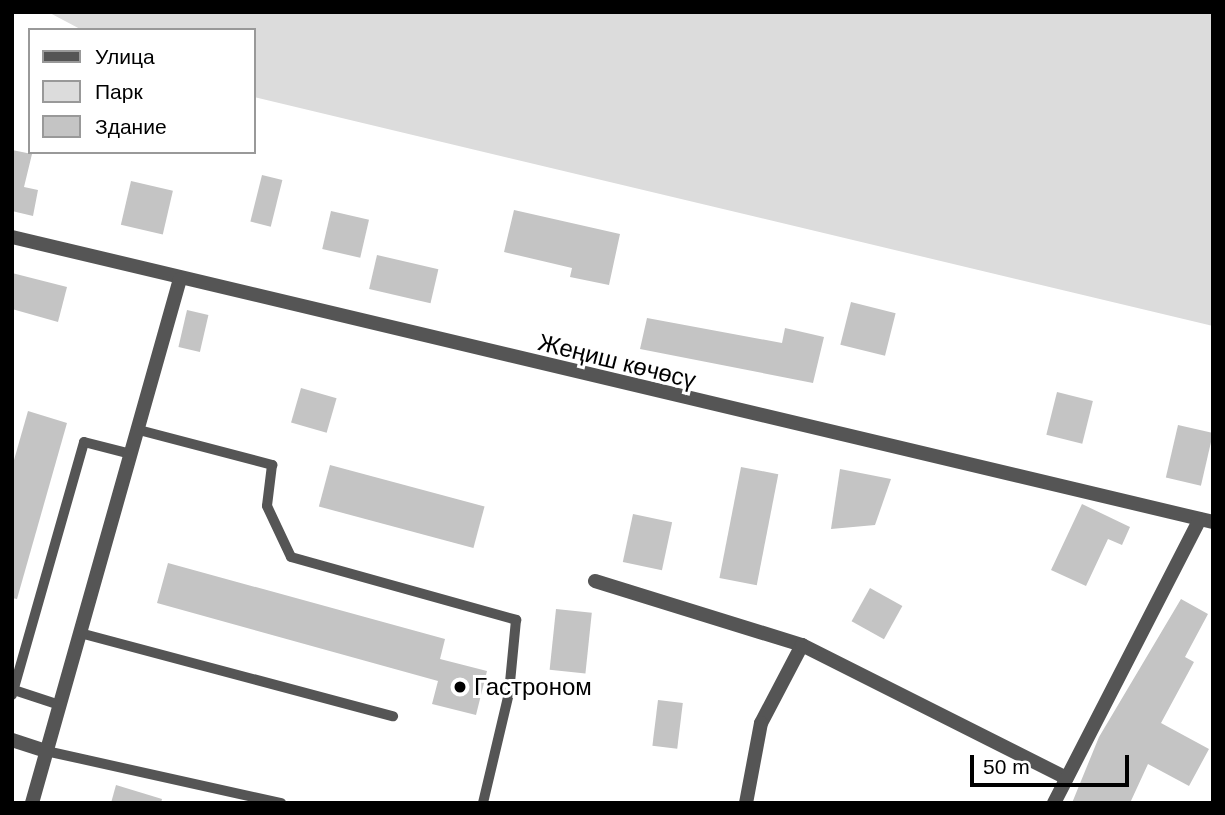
<!DOCTYPE html>
<html>
<head>
<meta charset="utf-8">
<style>
	body { margin:0 }
	#map { position:relative; width:1225px; height:815px; overflow:hidden; background:#fff; font-family:Helvetica,sans-serif }
	div>[style] { position:absolute }
	.green>* { inset:0; background:#dcdcdc }
	.building>* { inset:0; background:#c4c4c4; transform-origin:0 0 }
	.lane>* { height:10px; margin:-5px; padding:0 5px; transform-origin:5px; border-radius:5px; background:#555 }
	.street>* { height:14px; margin:-7px; padding:0 7px; transform-origin:7px; border-radius:7px; background:#555 }
	.dots>* { width:19px; height:19px; translate:-50% -50%; box-sizing:border-box; border:4px solid #fff; border-radius:50% }
	span { translate:-50% -50%; white-space:nowrap; text-align:center; line-height:1.15; -webkit-text-stroke:6px #fff; paint-order:stroke }
	.street-label { font-size:24px; color:#000 }
	.poi-label { font-size:24px; color:#000 }
	.left { translate:0 -50%; text-align:left }
	.frame { position:absolute; inset:0; border:14px solid #000; pointer-events:none }
	.legend { position:absolute; left:28px; top:28px; width:228px; height:126px; box-sizing:border-box; background:#fff; border:2px solid #999; margin:0; padding:9px 12px; list-style:none; font-size:21px; color:#000 }
	.legend li { display:flex; align-items:center; gap:14px; height:35px }
	.legend b { width:35px; border:2px solid #999 }
	.scale { position:absolute; left:970px; top:755px; width:159px; height:32px; box-sizing:border-box; border:4px solid #000; border-top:0; padding-left:9px; font-size:21px; line-height:24px; white-space:nowrap; color:#000; -webkit-text-stroke:5px #fff; paint-order:stroke }
</style>
</head>
<body>
<div id="map">
	<div class="green">
		<i style="clip-path:polygon(48px 12px,1213px 12px,1213px 326px,254px 97px,254px 30px,82px 30px)"></i>
	</div>
	<div class="building">
		<i style="clip-path:polygon(12px 150px,32px 154px,24px 187px,38px 190px,33px 216px,12px 211px)"></i>
		<i style="left:262px;top:175px;width:21px;height:48px;rotate:14deg"></i>
		<i style="left:131px;top:181px;width:43px;height:45px;rotate:13deg"></i>
		<i style="clip-path:polygon(514px 210px,620px 234px,609px 285px,570px 277px,572px 268px,504px 252px)"></i>
		<i style="left:331px;top:211px;width:39px;height:39px;rotate:13deg"></i>
		<i style="left:377px;top:255px;width:63px;height:35px;rotate:13deg"></i>
		<i style="clip-path:polygon(12px 273px,67px 287px,58px 322px,12px 309px)"></i>
		<i style="left:851px;top:302px;width:46px;height:44px;rotate:14deg"></i>
		<i style="left:187px;top:310px;width:22px;height:38px;rotate:13deg"></i>
		<i style="clip-path:polygon(647px 318px,782px 343px,785px 328px,824px 337px,813px 383px,640px 349px)"></i>
		<i style="left:301px;top:388px;width:37px;height:36px;rotate:16deg"></i>
		<i style="left:1057px;top:392px;width:37px;height:44px;rotate:14deg"></i>
		<i style="clip-path:polygon(28px 411px,67px 423px,17px 599px,12px 598px,12px 467px)"></i>
		<i style="left:1178px;top:425px;width:36px;height:54px;rotate:13deg"></i>
		<i style="left:330px;top:465px;width:160px;height:43px;rotate:15deg"></i>
		<i style="left:741px;top:467px;width:38px;height:113px;rotate:11deg"></i>
		<i style="clip-path:polygon(840px 469px,891px 479px,875px 525px,831px 529px)"></i>
		<i style="clip-path:polygon(1082px 504px,1130px 527px,1122px 545px,1108px 539px,1086px 586px,1051px 570px)"></i>
		<i style="left:633px;top:514px;width:40px;height:49px;rotate:12deg"></i>
		<i style="clip-path:polygon(168px 563px,445px 639px,440px 659px,487px 671px,476px 715px,432px 704px,438px 681px,157px 603px)"></i>
		<i style="left:870px;top:588px;width:37px;height:38px;rotate:29deg"></i>
		<i style="clip-path:polygon(1181px 599px,1208px 614px,1185px 657px,1194px 662px,1161px 723px,1209px 749px,1189px 786px,1148px 764px,1130px 803px,1072px 803px,1099px 737px)"></i>
		<i style="left:556px;top:609px;width:36px;height:61px;rotate:6deg"></i>
		<i style="left:658px;top:700px;width:25px;height:46px;rotate:7deg"></i>
		<i style="clip-path:polygon(116px 785px,162px 799px,161px 803px,111px 803px)"></i>
	</div>
	<div class="lane">
		<i style="left:139px;top:430px;width:138px;rotate:14.7deg"></i>
		<i style="left:272px;top:465px;width:41px;rotate:97deg"></i>
		<i style="left:267px;top:506px;width:56px;rotate:64.8deg"></i>
		<i style="left:291px;top:557px;width:234px;rotate:15.6deg"></i>
		<i style="left:516px;top:620px;width:73px;rotate:95.5deg"></i>
		<i style="left:509px;top:693px;width:113px;rotate:103.3deg"></i>
		<i style="left:80px;top:633px;width:324px;rotate:14.9deg"></i>
		<i style="left:14px;top:690px;width:48px;rotate:18.1deg"></i>
		<i style="left:12px;top:695px;width:263px;rotate:-74.1deg"></i>
		<i style="left:84px;top:442px;width:49px;rotate:14.3deg"></i>
		<i style="left:46px;top:751px;width:241px;rotate:12.5deg"></i>
	</div>
	<div class="street">
		<i style="left:12px;top:237px;width:1234px;rotate:13.35deg"></i>
		<i style="left:595px;top:581px;width:217px;rotate:17.2deg"></i>
		<i style="left:802px;top:645px;width:88px;rotate:117.7deg"></i>
		<i style="left:761px;top:723px;width:81px;rotate:100.6deg"></i>
		<i style="left:802px;top:645px;width:296px;rotate:26.7deg"></i>
		<i style="left:12px;top:740px;width:36px;rotate:18deg"></i>
		<i style="left:32px;top:803px;width:544px;rotate:-74.23deg"></i>
		<i style="left:1054px;top:803px;width:319px;rotate:-62.8deg"></i>
	</div>
	<div class="dots">
		<i style="left:460px;top:687px;background:#000"></i>
	</div>
	<div class="street-label">
		<span style="left:617px;top:361px;rotate:14deg">Жеңиш көчөсү</span>
	</div>
	<div class="poi-label">
		<span class="left" style="left:474px;top:687px">Гастроном</span>
	</div>
	<div class="frame"></div>
	<ul class="legend">
	<li><b style="height:9px;background:#555"></b>Улица</li>
	<li><b style="height:19px;background:#dcdcdc"></b>Парк</li>
	<li><b style="height:19px;background:#c4c4c4"></b>Здание</li>
	</ul>
	<div class="scale">50 m</div>
</div>
</body>
</html>
